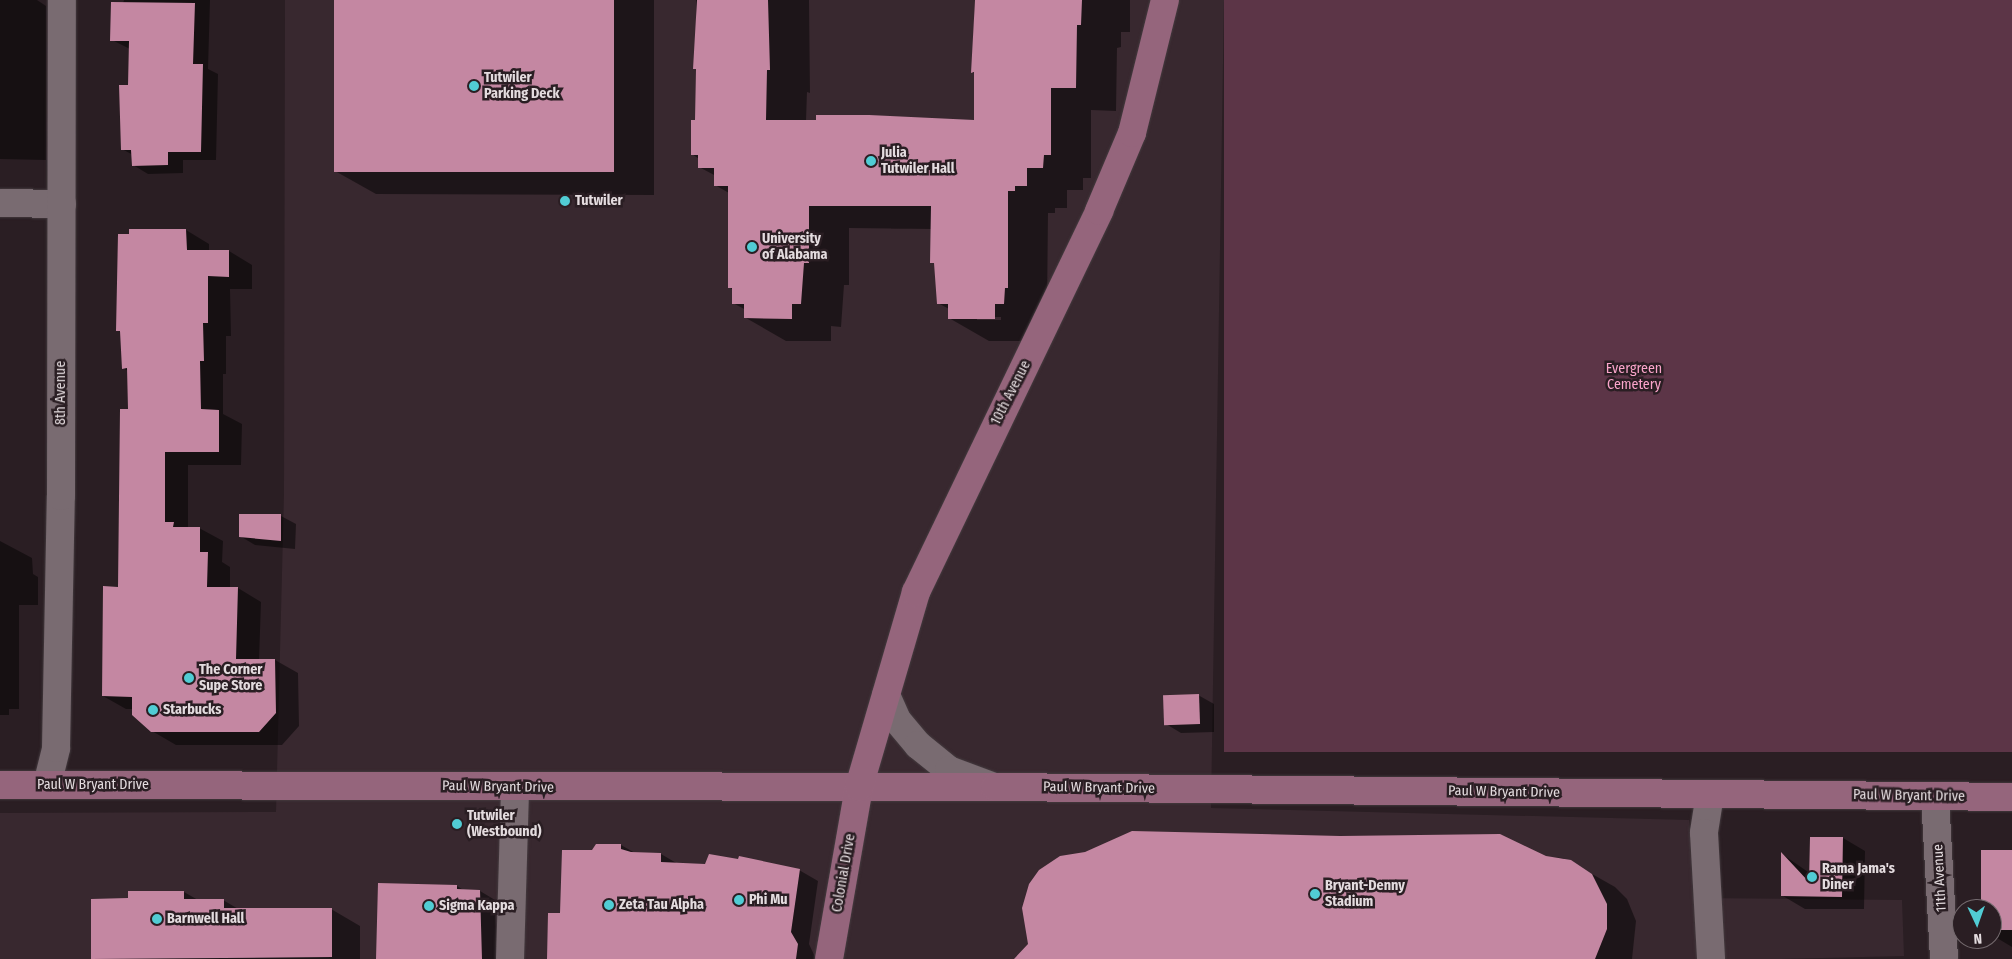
<!DOCTYPE html>
<html>
<head>
<meta charset="utf-8">
<style>
	body { margin:0 }
	#map { position:relative; width:2012px; height:959px; overflow:hidden; background:#2a1e23; font-family:"Fira Sans Condensed",sans-serif }
	div>[style] { position:absolute }
	.built>* { inset:0; background:#38282f }
	.green>* { inset:0; background:#5c3547; transform-origin:0 0 }
	.shadow>* { inset:0; background:#0007 }
	.building>* { inset:0; background:#c487a2; transform-origin:0 0 }
	.roads { filter:drop-shadow(0 0 1px #443b3f) drop-shadow(0 0 1px #443b3f) }
	.street>* { height:28px; margin:-14px; padding:0 14px; transform-origin:14px; border-radius:14px; background:#796b71 }
	.secondary>* { height:28px; margin:-14px; padding:0 14px; transform-origin:14px; border-radius:14px; background:#95657c }
	.dots>* { width:14px; height:14px; translate:-50% -50%; box-sizing:border-box; border:2px solid #2a1e23; border-radius:50% }
	span { translate:-50% -50%; white-space:nowrap; text-align:center; line-height:1.15; -webkit-text-stroke:5px #2a1e23; paint-order:stroke }
	.poi-label { font-size:14px; color:#e4dcdf; font-weight:700 }
	.left { translate:0 -50%; text-align:left }
	.park-label { font-size:14px; color:#fba5cb }
	.street-label { font-size:14px; color:#e4dcdf }
	.north { position:absolute; left:1952px; top:899px; width:50px; height:50px; box-sizing:border-box; background:#2a1e23; border:1px solid #746a6e; border-radius:50%; rotate:177deg; font-size:14px; font-weight:700; line-height:20px; text-align:center; color:#e4dcdf }
	.north::after { content:''; display:block; margin:auto; width:18px; height:22px; background:#51ccd4; clip-path:polygon(50% 0,100% 100%,50% 72%,0 100%) }
</style>
</head>
<body>
<div id="map">
	<div class="built">
		<i style="clip-path:polygon(285px 0,1224px 0,1211px 808px,1689px 820px,1693px 898px,1902px 900px,1904px 956px,1781px 959px,0 959px,0 813px,276px 812px,284px 493px)"></i>
	</div>
	<div class="green">
		<i style="left:1224px;top:0;width:788px;height:752px"></i>
	</div>
	<div class="shadow">
		<i style="clip-path:polygon(0 0,37px 0,46px 6px,46px 160px,0 159px)"></i>
		<i style="clip-path:polygon(124px 0,210px 0,208px 69px,218px 74px,216px 160px,183px 160px,183px 173px,148px 174px,133px 165px,133px 155px,122px 149px,130px 86px,130px 49px,112px 40px)"></i>
		<i style="clip-path:polygon(336px 0,654px 0,654px 195px,376px 194px,335px 171px)"></i>
		<i style="clip-path:polygon(evenodd,696px 0,809px 0,810px 93px,807px 92px,806px 121px,975px 121px,975px 74px,972px 72px,975px 0,1130px 0,1130px 32px,1121px 32px,1121px 47px,1117px 48px,1116px 111px,1091px 110px,1091px 178px,1083px 178px,1083px 190px,1067px 190px,1067px 208px,1055px 208px,1055px 213px,1048px 213px,1047px 310px,1035px 341px,989px 341px,949px 318px,949px 309px,938px 303px,936px 264px,932px 262px,932px 229px,849px 228px,849px 285px,844px 285px,841px 327px,831px 326px,831px 341px,786px 341px,746px 318px,746px 310px,733px 303px,733px 290px,729px 287px,729px 193px,715px 185px,716px 176px,699px 167px,699px 159px,692px 154px,696px 121px,696px 0,977px 317px,1001px 317px,1001px 320px,977px 320px,977px 317px)"></i>
		<i style="clip-path:polygon(186px 230px,209px 244px,209px 251px,229px 251px,252px 265px,252px 289px,230px 289px,231px 336px,226px 336px,226px 374px,223px 374px,223px 414px,242px 424px,241px 465px,188px 465px,188px 528px,199px 528px,223px 541px,222px 562px,230px 567px,230px 588px,238px 588px,261px 602px,259px 660px,275px 660px,298px 673px,299px 726px,282px 745px,176px 745px,152px 731px,133px 709px,126px 709px,103px 696px,119px 588px,129px 410px,128px 371px,123px 368px,122px 333px,118px 330px)"></i>
		<i style="clip-path:polygon(281px 516px,296px 524px,295px 549px,255px 545px,240px 536px)"></i>
		<i style="clip-path:polygon(0 541px,32px 558px,33px 574px,38px 577px,38px 605px,19px 605px,19px 709px,9px 709px,9px 715px,0 715px)"></i>
		<i style="clip-path:polygon(1198px 695px,1214px 704px,1214px 732px,1181px 733px,1166px 724px)"></i>
		<i style="clip-path:polygon(1843px 838px,1865px 851px,1864px 909px,1805px 909px,1783px 896px,1782px 854px,1811px 874px)"></i>
		<i style="clip-path:polygon(621px 845px,635px 853px,661px 854px,678px 864px,799px 870px,818px 881px,809px 944px,816px 959px,548px 959px,561px 914px,593px 851px)"></i>
		<i style="clip-path:polygon(2012px 851px,2012px 947px,1992px 935px,1992px 909px,1982px 909px)"></i>
		<i style="clip-path:polygon(1546px 857px,1563px 858px,1585px 870px,1615px 887px,1627px 899px,1636px 921px,1632px 959px,1017px 959px)"></i>
		<i style="clip-path:polygon(457px 886px,465px 891px,480px 891px,495px 900px,497px 959px,377px 959px)"></i>
		<i style="clip-path:polygon(184px 892px,198px 900px,223px 900px,240px 910px,331px 909px,360px 926px,360px 959px,92px 959px,92px 900px,130px 900px)"></i>
	</div>
	<div class="building">
		<i style="left:334px;top:0;width:280px;height:172px"></i>
		<i style="clip-path:polygon(697px 0,768px 0,770px 70px,767px 70px,766px 120px,816px 120px,816px 115px,869px 115px,974px 120px,974px 72px,971px 73px,975px 0,1082px 0,1081px 25px,1077px 25px,1076px 88px,1051px 88px,1051px 155px,1044px 155px,1043px 168px,1027px 168px,1027px 186px,1015px 186px,1015px 191px,1008px 191px,1008px 288px,1005px 288px,1004px 304px,995px 304px,995px 319px,948px 319px,948px 304px,937px 304px,934px 263px,930px 263px,931px 206px,809px 206px,809px 263px,804px 263px,801px 304px,792px 304px,792px 319px,744px 318px,744px 304px,732px 304px,732px 288px,728px 288px,728px 186px,714px 186px,714px 168px,698px 168px,698px 155px,691px 155px,691px 120px,695px 120px,696px 69px,693px 69px)"></i>
		<i style="clip-path:polygon(111px 2px,195px 3px,193px 64px,203px 64px,201px 152px,168px 152px,168px 165px,132px 166px,131px 150px,121px 150px,119px 85px,128px 85px,129px 41px,110px 41px)"></i>
		<i style="clip-path:polygon(129px 229px,186px 229px,187px 250px,229px 250px,229px 277px,208px 276px,208px 323px,203px 323px,204px 361px,200px 361px,201px 409px,219px 410px,219px 452px,165px 452px,165px 522px,174px 522px,173px 527px,200px 527px,200px 552px,208px 552px,207px 587px,238px 587px,236px 659px,275px 659px,276px 713px,259px 732px,151px 732px,132px 715px,132px 697px,102px 696px,103px 586px,118px 587px,120px 409px,128px 409px,127px 368px,122px 369px,120px 331px,116px 331px,118px 234px,129px 234px)"></i>
		<i style="clip-path:polygon(239px 514px,281px 514px,281px 541px,239px 537px)"></i>
		<i style="left:1199px;top:694px;width:30px;height:36px;rotate:88deg"></i>
		<i style="clip-path:polygon(1132px 831px,1340px 836px,1500px 834px,1546px 856px,1571px 860px,1592px 874px,1607px 904px,1607px 929px,1595px 959px,1014px 959px,1028px 944px,1022px 908px,1029px 884px,1039px 870px,1060px 856px,1085px 852px)"></i>
		<i style="clip-path:polygon(1810px 837px,1843px 837px,1842px 897px,1781px 896px,1781px 852px,1809px 882px)"></i>
		<i style="clip-path:polygon(596px 844px,621px 844px,621px 849px,631px 852px,661px 853px,661px 862px,705px 864px,709px 854px,738px 859px,739px 856px,800px 869px,791px 932px,798px 944px,796px 959px,547px 959px,548px 913px,560px 913px,562px 850px,592px 850px)"></i>
		<i style="clip-path:polygon(1981px 850px,2012px 850px,2012px 930px,1992px 930px,1992px 909px,1981px 909px)"></i>
		<i style="clip-path:polygon(378px 883px,457px 885px,457px 889px,480px 890px,482px 959px,376px 959px)"></i>
		<i style="clip-path:polygon(128px 891px,184px 891px,184px 899px,224px 899px,224px 908px,332px 908px,332px 957px,91px 959px,91px 899px,128px 898px)"></i>
	</div>
	<div class="roads">
		<div class="street">
			<i style="left:0;top:203px;width:62px;rotate:0.9deg"></i>
			<i style="left:886px;top:695px;width:27px;rotate:66deg"></i>
			<i style="left:897px;top:720px;width:33px;rotate:50deg"></i>
			<i style="left:918px;top:745px;width:40px;rotate:39deg"></i>
			<i style="left:949px;top:770px;width:48px;rotate:20.7deg"></i>
			<i style="left:47px;top:785px;width:38px;rotate:-76deg"></i>
			<i style="left:56px;top:748px;width:252px;rotate:-88.9deg"></i>
			<i style="left:61px;top:496px;width:496px;rotate:-89.9deg"></i>
			<i style="left:1710px;top:794px;width:39px;rotate:99deg"></i>
			<i style="left:1704px;top:833px;width:126px;rotate:86.8deg"></i>
			<i style="left:1935px;top:797px;width:162px;rotate:86.8deg"></i>
			<i style="left:510px;top:959px;width:171px;rotate:-88.3deg"></i>
		</div>
		<div class="secondary">
			<i style="left:0;top:785px;width:995px;rotate:0.12deg"></i>
			<i style="left:995px;top:787px;width:1017px;rotate:0.56deg"></i>
			<i style="left:829px;top:959px;width:175px;rotate:-80.1deg"></i>
			<i style="left:859px;top:787px;width:203px;rotate:-73.7deg"></i>
			<i style="left:916px;top:592px;width:423px;rotate:-64.3deg"></i>
			<i style="left:1099px;top:211px;width:85px;rotate:-67.1deg"></i>
			<i style="left:1132px;top:133px;width:137px;rotate:-76.1deg"></i>
		</div>
	</div>
	<div class="dots">
		<i style="left:474px;top:86px;background:#51ccd4"></i>
		<i style="left:871px;top:161px;background:#51ccd4"></i>
		<i style="left:565px;top:201px;background:#51ccd4"></i>
		<i style="left:752px;top:247px;background:#51ccd4"></i>
		<i style="left:189px;top:678px;background:#51ccd4"></i>
		<i style="left:153px;top:710px;background:#51ccd4"></i>
		<i style="left:457px;top:824px;background:#51ccd4"></i>
		<i style="left:1812px;top:877px;background:#51ccd4"></i>
		<i style="left:1315px;top:894px;background:#51ccd4"></i>
		<i style="left:739px;top:900px;background:#51ccd4"></i>
		<i style="left:609px;top:905px;background:#51ccd4"></i>
		<i style="left:429px;top:906px;background:#51ccd4"></i>
		<i style="left:157px;top:919px;background:#51ccd4"></i>
	</div>
	<div class="poi-label">
		<span class="left" style="left:484px;top:86px">Tutwiler<br>Parking Deck</span>
		<span class="left" style="left:881px;top:161px">Julia<br>Tutwiler Hall</span>
		<span class="left" style="left:575px;top:201px">Tutwiler</span>
		<span class="left" style="left:762px;top:247px">University<br>of Alabama</span>
		<span class="left" style="left:199px;top:678px">The Corner<br>Supe Store</span>
		<span class="left" style="left:163px;top:710px">Starbucks</span>
		<span class="left" style="left:467px;top:824px">Tutwiler<br>(Westbound)</span>
		<span class="left" style="left:1822px;top:877px">Rama Jama's<br>Diner</span>
		<span class="left" style="left:1325px;top:894px">Bryant-Denny<br>Stadium</span>
		<span class="left" style="left:749px;top:900px">Phi Mu</span>
		<span class="left" style="left:619px;top:905px">Zeta Tau Alpha</span>
		<span class="left" style="left:439px;top:906px">Sigma Kappa</span>
		<span class="left" style="left:167px;top:919px">Barnwell Hall</span>
	</div>
	<div class="park-label">
		<span style="left:1634px;top:377px">Evergreen<br>Cemetery</span>
	</div>
	<div class="street-label">
		<span style="left:61px;top:393px;rotate:-90deg">8th Avenue</span>
		<span style="left:1011px;top:393px;rotate:-63deg">10th Avenue</span>
		<span style="left:93px;top:785px">Paul W Bryant Drive</span>
		<span style="left:498px;top:787px;rotate:1deg">Paul W Bryant Drive</span>
		<span style="left:1099px;top:788px;rotate:1deg">Paul W Bryant Drive</span>
		<span style="left:1504px;top:792px;rotate:1deg">Paul W Bryant Drive</span>
		<span style="left:1909px;top:796px;rotate:1deg">Paul W Bryant Drive</span>
		<span style="left:844px;top:873px;rotate:-80deg">Colonial Drive</span>
		<span style="left:1940px;top:878px;rotate:-93deg">11th Avenue</span>
	</div>
	<div class="north">N</div>
</div>
</body>
</html>
